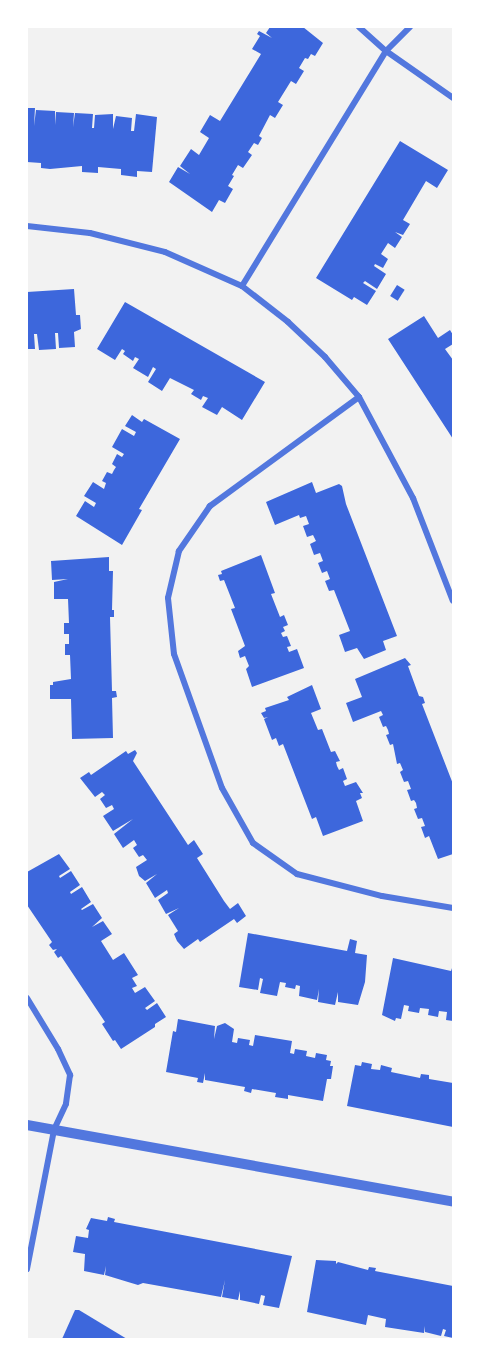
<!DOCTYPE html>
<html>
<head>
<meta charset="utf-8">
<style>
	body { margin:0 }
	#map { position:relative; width:480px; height:1366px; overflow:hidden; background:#f2f2f2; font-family:"Archivo Narrow",sans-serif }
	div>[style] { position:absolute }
	.building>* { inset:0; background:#3d67dc; transform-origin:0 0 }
	.minor>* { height:6px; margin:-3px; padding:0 3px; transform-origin:3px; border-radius:3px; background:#5277de }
	.tertiary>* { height:10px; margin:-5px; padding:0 5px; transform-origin:5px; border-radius:5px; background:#5277de }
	span { translate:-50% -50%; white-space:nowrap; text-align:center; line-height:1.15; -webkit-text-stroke:4.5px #fff; paint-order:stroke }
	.frame { position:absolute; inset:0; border:28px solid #fff; pointer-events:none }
</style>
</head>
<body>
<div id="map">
	<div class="building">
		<i style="clip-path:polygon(270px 27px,303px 27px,323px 43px,315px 56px,311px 54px,308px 59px,305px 58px,299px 68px,304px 71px,296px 84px,291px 81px,278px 102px,283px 105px,275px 118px,270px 115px,259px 136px,262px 138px,258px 145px,254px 143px,248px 152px,252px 155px,243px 168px,238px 165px,232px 175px,234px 176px,228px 186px,233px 189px,225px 203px,219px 200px,212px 212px,169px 182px,178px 167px,190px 174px,180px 166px,191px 149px,199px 155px,209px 138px,200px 132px,210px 115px,220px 121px,261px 54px,252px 49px,260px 36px,257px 34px,259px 31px,272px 38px,266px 33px)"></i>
		<i style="clip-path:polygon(27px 108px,35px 108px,34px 126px,36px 110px,55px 111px,55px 125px,56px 112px,74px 113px,73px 127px,75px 113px,93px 114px,92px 128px,94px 128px,95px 115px,113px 114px,113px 129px,116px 116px,132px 118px,131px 131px,134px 131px,136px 114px,157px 117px,152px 172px,137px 171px,137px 177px,121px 175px,121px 169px,98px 167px,98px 173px,82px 172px,82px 166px,50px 169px,41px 168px,41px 163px,27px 162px)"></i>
		<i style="clip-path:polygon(400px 141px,448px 170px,437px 188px,426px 181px,403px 220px,410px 224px,403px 235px,395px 232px,402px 237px,395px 248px,388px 243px,381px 254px,388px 259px,383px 268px,375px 264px,374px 266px,386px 274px,377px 289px,365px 281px,363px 283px,376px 291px,367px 305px,354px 297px,352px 300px,316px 278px)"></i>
		<i style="left:397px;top:285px;width:9px;height:13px;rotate:32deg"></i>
		<i style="clip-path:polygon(74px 289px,76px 315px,80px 315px,81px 329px,74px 332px,75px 347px,59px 348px,58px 333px,55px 333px,56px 349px,39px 350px,37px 334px,34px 334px,35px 349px,27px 349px,27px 292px)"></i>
		<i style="clip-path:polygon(125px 302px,265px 382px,242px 420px,222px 407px,217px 415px,202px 407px,208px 398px,203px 396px,201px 400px,191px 394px,194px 390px,170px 378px,162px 391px,148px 382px,156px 369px,153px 367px,148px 377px,133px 368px,139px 359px,135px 357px,133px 361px,123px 354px,125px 351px,122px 349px,115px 360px,97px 349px)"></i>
		<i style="clip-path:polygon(424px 316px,438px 338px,450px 330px,453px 335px,453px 344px,445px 349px,453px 360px,453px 439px,388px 339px)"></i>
		<i style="clip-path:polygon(132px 415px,142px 422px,144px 419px,180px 439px,139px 509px,142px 510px,122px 545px,76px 516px,85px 501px,94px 507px,96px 503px,84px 496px,93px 482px,104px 489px,106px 483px,102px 481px,107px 472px,112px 474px,114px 470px,116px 467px,112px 464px,117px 454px,122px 457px,124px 454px,112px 447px,122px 429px,134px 436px,136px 432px,125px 426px)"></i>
		<i style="clip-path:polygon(312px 482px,316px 493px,339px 484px,342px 486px,346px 504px,397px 636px,383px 641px,386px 650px,364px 659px,357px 648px,345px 652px,339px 635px,350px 631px,334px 590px,329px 591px,325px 581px,330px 579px,327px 571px,322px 573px,318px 563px,323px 561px,320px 553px,314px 555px,310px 544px,316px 541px,313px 535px,307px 537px,303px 526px,309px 524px,306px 516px,300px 518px,299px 515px,275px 525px,266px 502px)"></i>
		<i style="clip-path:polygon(261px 555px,275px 593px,271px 594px,280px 617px,284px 615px,288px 625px,283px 627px,285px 631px,281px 633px,283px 637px,287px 636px,291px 646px,287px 647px,289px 652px,297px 649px,304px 668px,252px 687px,246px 669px,249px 666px,245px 656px,240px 658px,238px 651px,245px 646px,231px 609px,235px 608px,224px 580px,220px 581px,218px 575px,222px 574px,221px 571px)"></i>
		<i style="clip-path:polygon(109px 557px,109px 571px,113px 571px,112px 610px,114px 610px,114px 617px,110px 617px,112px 691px,116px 691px,117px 697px,112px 698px,113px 738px,72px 739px,71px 699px,50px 699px,50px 685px,53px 685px,53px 682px,71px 679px,70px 655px,65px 655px,65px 644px,69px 644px,69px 634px,64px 634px,64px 623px,69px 623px,68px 599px,54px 599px,54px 582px,68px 579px,52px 580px,51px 561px)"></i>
		<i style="clip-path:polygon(405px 658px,411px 665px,408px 666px,419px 696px,423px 697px,425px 703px,422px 704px,453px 784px,453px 854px,438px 859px,429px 836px,425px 838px,421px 827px,425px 826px,422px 818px,418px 819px,414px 809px,417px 808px,416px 803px,414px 800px,411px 801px,407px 790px,411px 789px,408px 781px,404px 782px,400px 772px,403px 770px,400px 763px,397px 764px,393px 744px,390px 745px,386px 735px,389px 734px,388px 730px,386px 726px,383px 727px,379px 717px,383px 715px,381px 711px,353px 722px,346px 703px,362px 697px,355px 679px)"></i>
		<i style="clip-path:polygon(312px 685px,321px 709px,311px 713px,318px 730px,322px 729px,331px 752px,335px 751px,340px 761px,336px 762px,337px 766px,339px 770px,343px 768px,347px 779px,343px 781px,345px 786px,356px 782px,363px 793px,360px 793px,362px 798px,356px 801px,363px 821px,323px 836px,316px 817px,312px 819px,283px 744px,279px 746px,276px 738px,272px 740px,264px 719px,268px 717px,264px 718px,261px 713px,266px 711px,265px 708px,289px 700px,287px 697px)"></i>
		<i style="clip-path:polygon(135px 750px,137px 753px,133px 761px,188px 845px,194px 840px,203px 854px,197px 858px,224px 901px,230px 909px,238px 903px,246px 916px,237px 923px,234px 919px,200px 942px,198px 939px,184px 949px,177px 941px,174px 934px,178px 931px,168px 915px,179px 908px,166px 914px,158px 900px,168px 893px,167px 890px,155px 898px,146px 883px,157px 874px,145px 881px,139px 876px,136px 867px,147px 860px,143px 855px,139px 857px,133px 848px,137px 845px,134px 840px,123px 848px,114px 834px,133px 819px,113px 831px,103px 816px,114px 809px,112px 805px,106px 808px,100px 799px,105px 795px,102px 792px,95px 797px,80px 778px,89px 772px,91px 775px,126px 751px,128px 754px)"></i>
		<i style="clip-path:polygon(59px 854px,70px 869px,59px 876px,60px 878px,71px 871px,80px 885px,70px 892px,71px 894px,82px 887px,91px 902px,81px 909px,82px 910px,93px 904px,102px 918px,92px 927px,103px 921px,112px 934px,101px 941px,113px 960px,124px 953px,138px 975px,132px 978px,137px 986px,132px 988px,135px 993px,145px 987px,155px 1001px,145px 1008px,147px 1010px,157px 1003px,166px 1017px,155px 1024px,155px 1027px,121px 1049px,115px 1040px,113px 1041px,102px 1024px,105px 1022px,61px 956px,58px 958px,54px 952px,57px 949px,53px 950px,49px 945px,52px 942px,27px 905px,27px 872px)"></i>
		<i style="clip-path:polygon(248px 933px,347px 951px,350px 939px,357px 941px,355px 953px,367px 955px,365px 982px,358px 1005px,338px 1002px,338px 992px,335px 1005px,318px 1002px,319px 989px,317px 1000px,299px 996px,300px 986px,296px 985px,295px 989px,285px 987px,286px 983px,280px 982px,277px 996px,260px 993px,263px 979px,260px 978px,258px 990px,239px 987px)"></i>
		<i style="clip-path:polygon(393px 958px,451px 971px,453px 965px,453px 1021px,446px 1020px,447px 1012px,439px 1011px,438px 1017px,428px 1015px,429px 1009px,420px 1008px,419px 1013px,408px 1011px,409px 1006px,404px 1005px,401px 1019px,396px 1018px,395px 1021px,382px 1015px)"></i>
		<i style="clip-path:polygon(178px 1019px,215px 1026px,214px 1039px,217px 1026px,225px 1023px,234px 1029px,232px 1042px,237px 1043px,238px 1038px,250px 1040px,249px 1045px,253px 1046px,255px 1035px,292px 1041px,290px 1053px,294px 1054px,295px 1049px,307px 1051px,306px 1056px,315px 1058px,316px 1053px,327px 1055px,326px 1060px,331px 1061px,330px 1066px,333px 1066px,331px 1079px,327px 1079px,323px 1101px,288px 1095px,288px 1099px,275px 1097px,276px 1093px,252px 1089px,251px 1093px,244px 1091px,245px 1087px,205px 1080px,205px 1073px,203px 1083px,197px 1082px,198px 1078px,166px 1072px,173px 1031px,176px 1032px)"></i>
		<i style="clip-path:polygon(362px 1062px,372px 1064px,371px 1069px,380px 1070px,381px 1065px,392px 1068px,391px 1072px,420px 1078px,421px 1074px,429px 1075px,429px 1079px,453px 1083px,453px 1127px,347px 1106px,355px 1065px,361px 1066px)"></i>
		<i style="clip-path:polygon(108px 1217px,115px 1219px,114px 1222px,292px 1256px,279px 1308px,263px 1305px,265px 1296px,261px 1295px,259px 1304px,240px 1300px,240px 1291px,238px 1300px,222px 1297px,225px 1280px,221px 1297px,143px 1283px,138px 1285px,128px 1282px,105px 1275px,106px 1266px,104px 1275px,84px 1271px,85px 1254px,73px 1252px,76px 1236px,88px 1238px,89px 1230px,86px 1229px,91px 1218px,107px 1221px)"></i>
		<i style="clip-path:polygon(316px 1260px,336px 1261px,336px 1264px,338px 1262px,368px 1270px,369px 1267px,376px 1268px,375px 1271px,453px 1286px,453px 1338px,444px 1336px,446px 1330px,443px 1329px,441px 1336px,425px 1332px,425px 1326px,424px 1333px,385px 1327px,386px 1319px,368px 1315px,366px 1325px,307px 1312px)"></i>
		<i style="clip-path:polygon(75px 1310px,79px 1310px,127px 1339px,62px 1339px)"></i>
	</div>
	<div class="minor">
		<i style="left:359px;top:27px;width:36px;rotate:42deg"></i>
		<i style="left:386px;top:51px;width:82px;rotate:35deg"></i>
		<i style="left:27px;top:226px;width:63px;rotate:6.3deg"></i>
		<i style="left:90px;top:233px;width:77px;rotate:14.2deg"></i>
		<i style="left:165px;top:252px;width:84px;rotate:23.8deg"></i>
		<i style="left:242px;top:286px;width:58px;rotate:38deg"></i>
		<i style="left:288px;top:322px;width:51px;rotate:43.4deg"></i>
		<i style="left:325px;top:357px;width:52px;rotate:49.6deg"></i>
		<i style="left:359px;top:397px;width:115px;rotate:61.9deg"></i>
		<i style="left:413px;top:498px;width:110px;rotate:68.8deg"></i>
		<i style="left:242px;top:286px;width:276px;rotate:-58.5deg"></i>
		<i style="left:386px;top:51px;width:34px;rotate:-45deg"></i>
		<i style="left:359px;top:397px;width:185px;rotate:143.8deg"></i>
		<i style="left:210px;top:506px;width:55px;rotate:124.6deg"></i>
		<i style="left:179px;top:551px;width:48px;rotate:103.2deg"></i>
		<i style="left:168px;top:598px;width:56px;rotate:83.9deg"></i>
		<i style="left:174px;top:654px;width:142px;rotate:70.3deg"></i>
		<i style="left:222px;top:788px;width:63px;rotate:60.6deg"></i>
		<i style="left:253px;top:843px;width:54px;rotate:35.2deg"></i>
		<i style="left:297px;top:874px;width:88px;rotate:14.5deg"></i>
		<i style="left:382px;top:896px;width:72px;rotate:9.6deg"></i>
		<i style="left:27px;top:998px;width:60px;rotate:58.7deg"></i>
		<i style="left:58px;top:1049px;width:29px;rotate:65deg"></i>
		<i style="left:70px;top:1075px;width:29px;rotate:98deg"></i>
		<i style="left:66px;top:1104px;width:29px;rotate:115deg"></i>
		<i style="left:54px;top:1130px;width:142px;rotate:101deg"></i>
	</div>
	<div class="tertiary">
		<i style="left:27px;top:1125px;width:433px;rotate:10.2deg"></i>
	</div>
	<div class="frame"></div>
</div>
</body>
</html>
